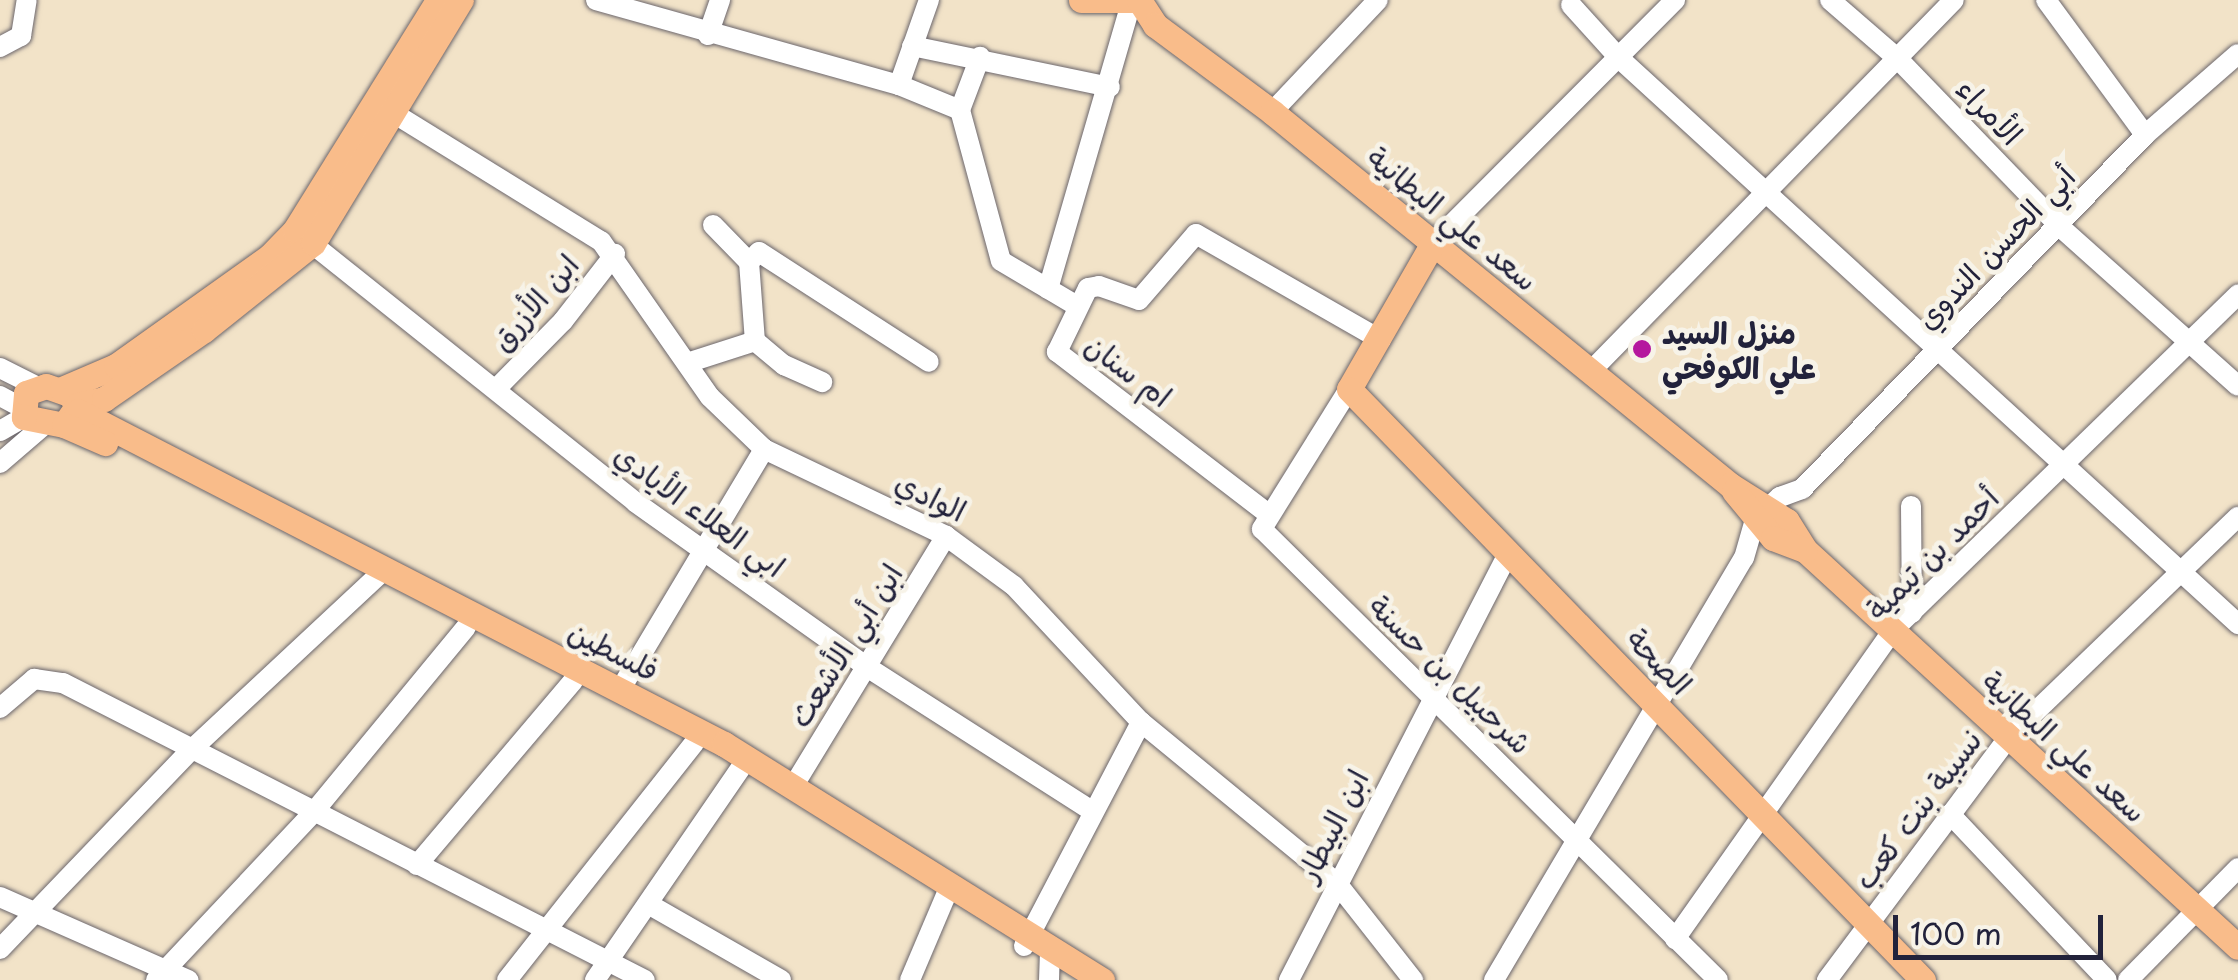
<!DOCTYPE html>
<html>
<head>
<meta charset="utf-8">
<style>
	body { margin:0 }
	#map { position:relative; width:2238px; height:980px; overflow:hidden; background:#f2e3c8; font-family:"Playpen Sans","Playpen Sans Arabic",sans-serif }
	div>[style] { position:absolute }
	.roads { filter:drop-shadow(0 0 2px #6b666c) drop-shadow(0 0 2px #6b666c) }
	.minor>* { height:20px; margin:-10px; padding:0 10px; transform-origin:10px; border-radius:10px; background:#fff }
	.major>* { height:25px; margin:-12.5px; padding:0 12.5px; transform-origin:12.5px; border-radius:12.5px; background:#f9bc8a }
	.dots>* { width:28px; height:28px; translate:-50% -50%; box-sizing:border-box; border:5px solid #f7f3e8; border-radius:50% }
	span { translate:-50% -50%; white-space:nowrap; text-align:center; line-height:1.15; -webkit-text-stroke:10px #f7f3e8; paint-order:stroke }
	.street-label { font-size:30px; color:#22223b }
	.poi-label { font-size:30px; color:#22223b; font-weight:700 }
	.left { translate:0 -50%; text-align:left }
	.scale { position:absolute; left:1893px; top:915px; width:210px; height:45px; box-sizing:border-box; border:5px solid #22223b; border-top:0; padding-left:12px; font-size:30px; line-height:35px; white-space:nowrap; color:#22223b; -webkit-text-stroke:8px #f7f3e8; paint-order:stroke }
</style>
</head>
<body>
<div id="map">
	<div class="roads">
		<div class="minor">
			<i style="left:596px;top:0;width:315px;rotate:15.7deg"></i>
			<i style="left:899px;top:85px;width:66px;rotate:22.3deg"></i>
			<i style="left:960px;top:110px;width:156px;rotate:74.8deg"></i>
			<i style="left:1001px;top:261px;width:88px;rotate:30.6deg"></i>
			<i style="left:1830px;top:0;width:89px;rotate:40.9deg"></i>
			<i style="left:1897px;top:58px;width:232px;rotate:46deg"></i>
			<i style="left:2058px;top:225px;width:241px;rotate:41.8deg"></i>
			<i style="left:2046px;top:0;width:167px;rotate:53.7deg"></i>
			<i style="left:1571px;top:5px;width:72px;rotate:47.8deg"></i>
			<i style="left:1619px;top:58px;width:839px;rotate:42.44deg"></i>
			<i style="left:708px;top:35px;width:37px;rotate:-71deg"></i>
			<i style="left:912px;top:46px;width:202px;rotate:11.7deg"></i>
			<i style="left:0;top:47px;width:24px;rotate:-28deg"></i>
			<i style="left:21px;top:36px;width:36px;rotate:-81deg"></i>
			<i style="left:899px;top:85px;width:90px;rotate:-70.6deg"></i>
			<i style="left:960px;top:110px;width:57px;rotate:-69.3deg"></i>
			<i style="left:1272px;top:112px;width:154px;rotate:-46.6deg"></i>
			<i style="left:395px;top:114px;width:242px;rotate:31.7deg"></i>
			<i style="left:601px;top:241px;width:190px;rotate:55.1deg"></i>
			<i style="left:710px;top:397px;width:75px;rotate:43.9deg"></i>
			<i style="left:764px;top:449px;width:202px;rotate:25.5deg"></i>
			<i style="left:946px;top:536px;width:84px;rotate:36.3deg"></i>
			<i style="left:1014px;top:586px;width:186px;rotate:47deg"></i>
			<i style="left:1141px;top:722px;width:252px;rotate:39.4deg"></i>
			<i style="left:1336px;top:882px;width:125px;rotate:51.8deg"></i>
			<i style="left:713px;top:225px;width:52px;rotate:45.8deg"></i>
			<i style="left:749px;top:262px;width:79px;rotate:85.7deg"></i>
			<i style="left:301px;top:235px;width:428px;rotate:38.6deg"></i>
			<i style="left:635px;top:502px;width:285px;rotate:35.4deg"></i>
			<i style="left:867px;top:667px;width:266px;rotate:32.6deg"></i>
			<i style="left:1433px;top:243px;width:343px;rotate:-45.1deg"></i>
			<i style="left:749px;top:262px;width:14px;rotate:-45deg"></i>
			<i style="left:759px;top:252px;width:202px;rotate:32.9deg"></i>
			<i style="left:1048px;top:289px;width:301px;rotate:-73.8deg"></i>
			<i style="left:687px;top:363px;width:71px;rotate:-17.9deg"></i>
			<i style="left:755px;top:341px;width:38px;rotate:40deg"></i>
			<i style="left:784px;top:365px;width:42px;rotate:24.1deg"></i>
			<i style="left:0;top:368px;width:40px;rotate:26.6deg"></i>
			<i style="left:1590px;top:372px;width:520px;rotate:-45.62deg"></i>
			<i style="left:497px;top:388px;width:94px;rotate:-45.4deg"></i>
			<i style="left:563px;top:321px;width:85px;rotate:-52.2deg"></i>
			<i style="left:1349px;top:389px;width:165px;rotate:121.9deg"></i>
			<i style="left:1262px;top:529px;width:641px;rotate:44.68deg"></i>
			<i style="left:0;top:396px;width:24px;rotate:28deg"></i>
			<i style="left:0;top:431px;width:28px;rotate:-30deg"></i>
			<i style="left:0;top:463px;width:58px;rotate:-40.8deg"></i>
			<i style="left:1911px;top:506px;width:107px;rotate:89.5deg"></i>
			<i style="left:1267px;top:513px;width:265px;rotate:-142.5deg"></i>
			<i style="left:1057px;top:352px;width:71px;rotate:-64.2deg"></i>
			<i style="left:1088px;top:288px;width:11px;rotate:-10deg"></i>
			<i style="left:1099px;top:286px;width:42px;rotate:19.3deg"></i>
			<i style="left:1139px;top:300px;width:87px;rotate:-49.2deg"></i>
			<i style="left:1196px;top:234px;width:213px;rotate:29.8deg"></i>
			<i style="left:620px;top:690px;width:281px;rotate:-59.1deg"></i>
			<i style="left:0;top:708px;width:45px;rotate:-40.5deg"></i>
			<i style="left:34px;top:679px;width:29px;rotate:8deg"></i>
			<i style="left:63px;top:683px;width:653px;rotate:27.04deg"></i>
			<i style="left:794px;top:785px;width:292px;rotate:-58.6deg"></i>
			<i style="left:1950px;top:814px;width:228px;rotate:46.6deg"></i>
			<i style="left:417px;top:865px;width:241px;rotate:-49.7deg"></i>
			<i style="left:0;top:897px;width:206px;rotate:23.8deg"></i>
			<i style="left:650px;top:905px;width:151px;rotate:29.8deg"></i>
			<i style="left:1675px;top:939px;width:377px;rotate:-54.8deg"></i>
			<i style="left:1892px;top:631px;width:483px;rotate:-44.2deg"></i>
			<i style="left:1024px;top:946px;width:253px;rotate:-62.4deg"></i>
			<i style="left:0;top:949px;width:274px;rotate:-46.2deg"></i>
			<i style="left:190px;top:751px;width:265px;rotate:-43deg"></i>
			<i style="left:156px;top:980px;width:228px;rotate:-46.8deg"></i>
			<i style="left:312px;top:814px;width:242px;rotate:-50.5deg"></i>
			<i style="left:507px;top:980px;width:302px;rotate:-51.7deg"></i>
			<i style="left:595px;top:980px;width:256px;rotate:-55.5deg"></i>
			<i style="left:910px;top:980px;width:92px;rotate:-67deg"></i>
			<i style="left:1049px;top:980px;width:33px;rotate:-88deg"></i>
			<i style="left:1289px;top:980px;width:481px;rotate:-62.8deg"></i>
			<i style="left:1494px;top:980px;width:490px;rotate:-59.4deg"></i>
			<i style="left:1744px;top:558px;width:40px;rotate:-74deg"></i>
			<i style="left:1755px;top:520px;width:34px;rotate:-43deg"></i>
			<i style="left:1780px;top:497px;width:23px;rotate:-20deg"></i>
			<i style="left:1802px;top:489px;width:493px;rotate:-45.9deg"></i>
			<i style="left:2145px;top:135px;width:123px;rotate:-41.1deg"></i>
			<i style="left:1827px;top:980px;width:302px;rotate:-53.2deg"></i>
			<i style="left:2008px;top:738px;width:319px;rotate:-43.9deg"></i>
			<i style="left:2128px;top:980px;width:157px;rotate:-45.5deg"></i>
		</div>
		<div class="major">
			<i style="left:1081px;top:0;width:52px"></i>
			<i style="left:1139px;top:0;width:30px;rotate:57deg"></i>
			<i style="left:1155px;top:25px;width:146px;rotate:36.6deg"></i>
			<i style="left:1272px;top:112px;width:591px;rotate:39.16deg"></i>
			<i style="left:1730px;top:485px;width:67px;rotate:32.3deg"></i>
			<i style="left:1787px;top:521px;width:34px;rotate:58deg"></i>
			<i style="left:1805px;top:550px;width:587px;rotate:42.52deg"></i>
			<i style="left:1433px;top:243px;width:168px;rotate:119.9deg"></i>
			<i style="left:1349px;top:389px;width:824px;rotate:45.84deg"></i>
			<i style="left:46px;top:386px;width:24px;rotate:19deg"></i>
			<i style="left:69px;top:394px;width:14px;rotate:51deg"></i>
			<i style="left:78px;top:405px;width:24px;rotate:125deg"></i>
			<i style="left:64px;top:425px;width:41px;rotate:-168.7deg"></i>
			<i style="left:24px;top:417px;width:24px;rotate:-85deg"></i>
			<i style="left:26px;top:393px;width:21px;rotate:-19deg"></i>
			<i style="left:62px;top:389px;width:59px;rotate:-23.1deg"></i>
			<i style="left:116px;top:366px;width:189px;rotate:-35.5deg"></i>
			<i style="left:270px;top:256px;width:36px;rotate:-46deg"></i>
			<i style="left:295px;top:230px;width:271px;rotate:-58.1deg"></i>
			<i style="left:78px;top:405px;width:27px;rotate:-13deg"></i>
			<i style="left:104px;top:399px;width:121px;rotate:-34.6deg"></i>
			<i style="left:204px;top:330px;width:139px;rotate:-38.6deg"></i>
			<i style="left:313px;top:243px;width:285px;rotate:-58.7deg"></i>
			<i style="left:78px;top:411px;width:727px;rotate:27.27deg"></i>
			<i style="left:724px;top:744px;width:446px;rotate:32deg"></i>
			<i style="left:64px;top:425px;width:45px;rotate:23.7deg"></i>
			<i style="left:1734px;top:491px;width:61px;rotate:50.3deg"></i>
			<i style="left:1773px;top:538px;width:34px;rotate:21deg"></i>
		</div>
	</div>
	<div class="dots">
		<i style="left:1642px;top:349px;background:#b5179e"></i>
	</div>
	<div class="street-label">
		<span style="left:1990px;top:111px;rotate:46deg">الأمراء</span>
		<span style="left:1453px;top:218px;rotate:39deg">سعد علي البطانية</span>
		<span style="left:1995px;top:247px;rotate:-46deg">أبي الحسن الندوي</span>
		<span style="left:534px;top:302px;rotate:-49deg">ابن الأزرق</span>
		<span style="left:1129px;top:370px;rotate:37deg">ام سنان</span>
		<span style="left:931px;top:496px;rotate:26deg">الوادي</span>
		<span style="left:700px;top:510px;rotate:36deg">ابي العلاء الأيادي</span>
		<span style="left:1932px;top:553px;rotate:-45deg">أحمد بن تيمية</span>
		<span style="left:845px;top:645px;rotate:-58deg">ابن أبي الأشعث</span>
		<span style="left:614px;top:650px;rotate:27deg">فلسطين</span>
		<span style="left:1660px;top:661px;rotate:46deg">الصحة</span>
		<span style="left:1451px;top:674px;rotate:44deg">شرحبيل بن حسنة</span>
		<span style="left:2065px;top:746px;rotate:42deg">سعد علي البطانية</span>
		<span style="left:1917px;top:809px;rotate:-53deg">نسيبة بنت كعب</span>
		<span style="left:1332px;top:825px;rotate:-63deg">ابن البيطار</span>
	</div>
	<div class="poi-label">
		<span class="left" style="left:1662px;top:349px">منزل السيد<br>علي الكوفحي</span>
	</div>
	<div class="scale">100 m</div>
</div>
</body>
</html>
